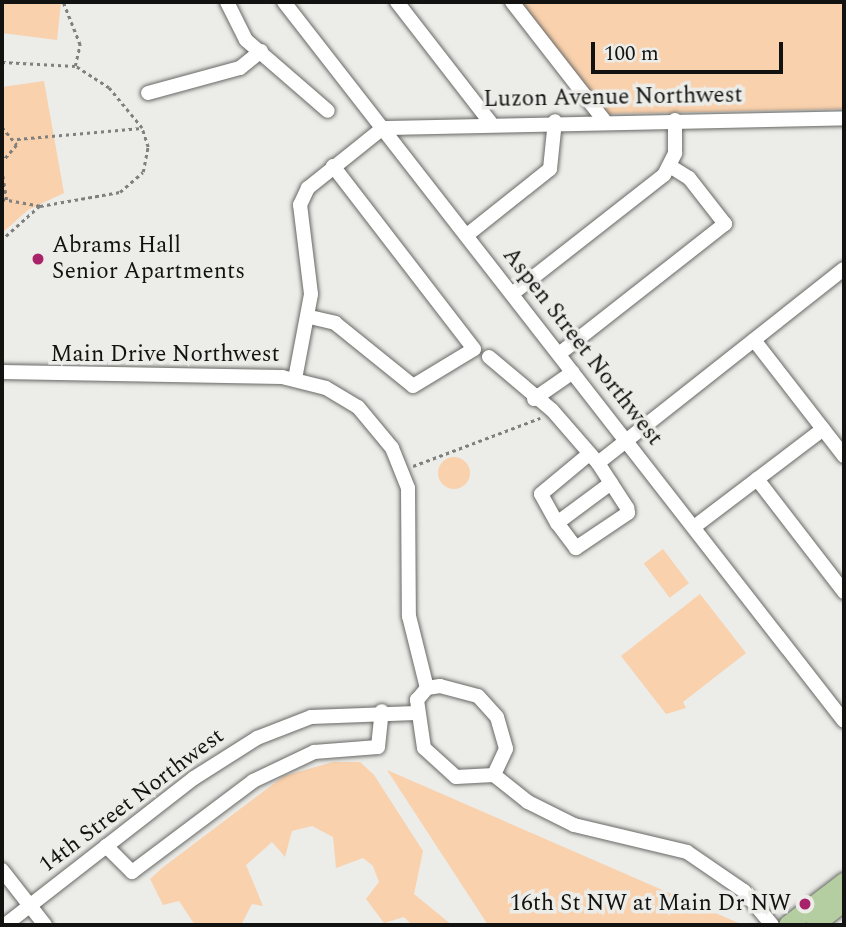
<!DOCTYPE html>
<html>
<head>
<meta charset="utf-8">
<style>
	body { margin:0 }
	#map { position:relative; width:846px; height:927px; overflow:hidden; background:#ecece9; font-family:Spectral,serif }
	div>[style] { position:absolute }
	.green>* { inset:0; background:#f9d1ad; transform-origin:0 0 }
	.round { border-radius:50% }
	.path>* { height:2.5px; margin-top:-1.25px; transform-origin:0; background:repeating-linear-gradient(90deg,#80807e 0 3.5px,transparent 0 7px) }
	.roads { filter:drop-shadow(0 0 2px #686865) drop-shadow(0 0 2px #686865) }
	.minor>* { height:14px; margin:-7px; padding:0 7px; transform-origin:7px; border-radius:7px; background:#fff }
	.major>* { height:18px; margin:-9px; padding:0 9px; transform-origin:9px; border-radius:9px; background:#b4cea2 }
	.dots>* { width:19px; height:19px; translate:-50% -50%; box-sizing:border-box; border:4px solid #ecece9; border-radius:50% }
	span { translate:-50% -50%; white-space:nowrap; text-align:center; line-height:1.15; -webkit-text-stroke:7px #ecece9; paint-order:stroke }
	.street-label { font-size:23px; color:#121211 }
	.poi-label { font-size:23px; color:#121211 }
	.left { translate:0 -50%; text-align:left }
	.right { translate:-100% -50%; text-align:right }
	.frame { position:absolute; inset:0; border:4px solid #121211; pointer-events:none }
	.scale { position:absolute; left:591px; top:42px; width:192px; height:32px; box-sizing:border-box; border:4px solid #121211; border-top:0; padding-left:9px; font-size:21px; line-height:24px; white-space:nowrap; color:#121211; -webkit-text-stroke:5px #ecece9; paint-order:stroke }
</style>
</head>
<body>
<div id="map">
	<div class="green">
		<i style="clip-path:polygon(2px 2px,61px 2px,57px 40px,2px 33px)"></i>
		<i style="clip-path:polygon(516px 2px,844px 2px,844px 109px,603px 114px)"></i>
		<i style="clip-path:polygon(44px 81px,64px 193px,28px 210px,2px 233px,2px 87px)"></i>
		<i class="round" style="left:438px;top:457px;width:32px;height:32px"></i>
		<i style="left:663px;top:549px;width:43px;height:24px;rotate:53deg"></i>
		<i style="clip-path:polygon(700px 594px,746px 653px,683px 702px,686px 708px,666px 714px,621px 656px)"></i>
		<i style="clip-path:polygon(333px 762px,360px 762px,374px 775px,423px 851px,414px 894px,452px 925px,412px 925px,404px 917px,384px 923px,366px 899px,379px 882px,373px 866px,363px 858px,336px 868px,333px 837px,312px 826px,292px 831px,285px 857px,272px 842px,246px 865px,263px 906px,252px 904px,241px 925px,195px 925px,179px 901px,163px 905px,150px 879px,162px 868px,284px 776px)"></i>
		<i style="clip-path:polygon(387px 770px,743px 925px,488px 925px)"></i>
	</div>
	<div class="path">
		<i style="left:2px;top:62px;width:73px;rotate:3.1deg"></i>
		<i style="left:2px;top:127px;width:23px;rotate:50deg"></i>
		<i style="left:17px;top:145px;width:23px;rotate:131deg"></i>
		<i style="left:17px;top:139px;width:125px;rotate:-5deg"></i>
		<i style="left:142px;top:128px;width:52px;rotate:-129.5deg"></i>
		<i style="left:109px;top:88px;width:40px;rotate:-147.1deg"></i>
		<i style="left:75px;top:66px;width:22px;rotate:-77deg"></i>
		<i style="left:80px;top:45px;width:46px;rotate:-111.6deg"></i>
		<i style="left:2px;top:169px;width:31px;rotate:81deg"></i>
		<i style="left:2px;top:199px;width:39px;rotate:10deg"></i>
		<i style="left:40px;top:206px;width:51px;rotate:138.2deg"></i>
		<i style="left:40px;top:206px;width:81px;rotate:-9.9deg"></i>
		<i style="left:120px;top:192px;width:30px;rotate:-41deg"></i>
		<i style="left:143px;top:172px;width:25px;rotate:-79deg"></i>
		<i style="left:148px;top:147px;width:20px;rotate:-108deg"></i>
		<i style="left:413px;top:466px;width:136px;rotate:-20.7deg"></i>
	</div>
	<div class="roads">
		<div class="minor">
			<i style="left:227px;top:2px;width:42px;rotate:63.4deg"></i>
			<i style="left:246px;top:40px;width:108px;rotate:40.9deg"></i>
			<i style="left:284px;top:2px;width:911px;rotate:52.09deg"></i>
			<i style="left:397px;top:2px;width:152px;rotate:52.2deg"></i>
			<i style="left:512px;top:2px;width:150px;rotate:52.1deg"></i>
			<i style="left:148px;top:93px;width:95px;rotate:-15.2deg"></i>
			<i style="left:240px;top:68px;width:27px;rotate:-39deg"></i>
			<i style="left:467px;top:235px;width:106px;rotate:-38.5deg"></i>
			<i style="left:550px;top:169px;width:48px;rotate:-84.1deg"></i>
			<i style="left:512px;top:294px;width:193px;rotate:-38.1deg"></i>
			<i style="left:664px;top:175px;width:25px;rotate:-63deg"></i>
			<i style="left:675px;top:153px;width:33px;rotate:-90deg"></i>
			<i style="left:310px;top:317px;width:26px;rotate:13deg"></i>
			<i style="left:335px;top:323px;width:100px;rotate:38.9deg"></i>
			<i style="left:413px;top:386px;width:71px;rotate:-31.2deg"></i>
			<i style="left:474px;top:349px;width:231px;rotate:-127.6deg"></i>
			<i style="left:754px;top:340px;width:147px;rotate:52.2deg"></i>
			<i style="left:559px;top:354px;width:211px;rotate:-38.1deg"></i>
			<i style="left:725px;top:224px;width:58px;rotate:-128deg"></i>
			<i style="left:689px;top:178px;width:22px;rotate:-148deg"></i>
			<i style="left:489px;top:357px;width:82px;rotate:40.1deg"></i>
			<i style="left:552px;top:410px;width:70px;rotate:49deg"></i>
			<i style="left:598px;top:463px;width:24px;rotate:57deg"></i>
			<i style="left:611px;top:483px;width:30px;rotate:57deg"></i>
			<i style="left:627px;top:508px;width:5px;rotate:79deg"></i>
			<i style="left:628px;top:513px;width:63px;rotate:146.1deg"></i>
			<i style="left:576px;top:548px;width:31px;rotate:-127deg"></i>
			<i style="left:557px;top:523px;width:67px;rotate:-36.5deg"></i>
			<i style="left:2px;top:372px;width:280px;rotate:1deg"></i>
			<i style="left:282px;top:377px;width:45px;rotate:14deg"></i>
			<i style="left:326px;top:388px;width:37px;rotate:31deg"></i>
			<i style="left:358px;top:407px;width:53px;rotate:50.3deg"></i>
			<i style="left:392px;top:448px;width:43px;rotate:68.2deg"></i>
			<i style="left:408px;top:488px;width:128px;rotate:89.6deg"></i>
			<i style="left:409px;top:616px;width:74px;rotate:76deg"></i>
			<i style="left:295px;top:379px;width:86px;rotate:-79.3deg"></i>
			<i style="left:311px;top:294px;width:90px;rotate:-97deg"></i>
			<i style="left:300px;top:205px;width:19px;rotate:-65deg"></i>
			<i style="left:308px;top:188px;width:96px;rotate:-38.7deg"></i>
			<i style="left:383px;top:128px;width:461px;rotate:-1.2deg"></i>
			<i style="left:534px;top:399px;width:47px;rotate:-34.7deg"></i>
			<i style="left:598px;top:463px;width:313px;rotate:-38.3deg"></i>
			<i style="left:757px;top:479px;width:143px;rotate:52.4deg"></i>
			<i style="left:557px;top:523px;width:33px;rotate:-119deg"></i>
			<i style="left:541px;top:494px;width:62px;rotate:-39.8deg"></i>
			<i style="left:694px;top:527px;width:162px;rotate:-37.2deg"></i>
			<i style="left:440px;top:686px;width:39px;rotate:15deg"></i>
			<i style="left:478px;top:696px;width:28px;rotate:48deg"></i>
			<i style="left:497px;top:717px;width:33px;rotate:74deg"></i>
			<i style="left:506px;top:749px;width:29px;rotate:115deg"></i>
			<i style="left:494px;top:775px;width:38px;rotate:177deg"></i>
			<i style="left:456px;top:777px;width:43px;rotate:-137.8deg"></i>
			<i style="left:424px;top:748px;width:49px;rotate:-98.3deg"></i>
			<i style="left:417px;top:700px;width:16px;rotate:-50deg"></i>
			<i style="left:427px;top:688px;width:13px;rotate:-9deg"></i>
			<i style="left:494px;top:775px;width:43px;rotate:38.5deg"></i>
			<i style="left:528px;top:802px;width:51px;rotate:26.6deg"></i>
			<i style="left:574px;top:825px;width:116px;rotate:13.4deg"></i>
			<i style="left:687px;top:852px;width:69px;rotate:34.4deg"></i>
			<i style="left:744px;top:891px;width:44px;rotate:50.5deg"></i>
			<i style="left:106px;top:846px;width:37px;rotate:45deg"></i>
			<i style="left:132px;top:872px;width:151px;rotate:-36.9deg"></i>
			<i style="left:253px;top:781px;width:68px;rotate:-25.4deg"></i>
			<i style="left:314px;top:752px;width:64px;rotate:-4.5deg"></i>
			<i style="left:378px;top:747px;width:36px;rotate:-84deg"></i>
			<i style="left:2px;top:870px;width:70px;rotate:52deg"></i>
			<i style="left:5px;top:925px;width:239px;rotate:-37.9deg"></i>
			<i style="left:194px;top:778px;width:75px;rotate:-32.4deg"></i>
			<i style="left:257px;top:738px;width:58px;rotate:-21.3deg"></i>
			<i style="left:311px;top:717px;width:105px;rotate:-2.2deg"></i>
		</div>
		<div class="major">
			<i style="left:788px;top:925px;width:71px;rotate:-37.5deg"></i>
			<i style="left:815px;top:925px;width:37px;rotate:-38deg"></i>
		</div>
	</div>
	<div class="dots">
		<i style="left:38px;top:259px;background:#a9236b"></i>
		<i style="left:805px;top:904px;background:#a9236b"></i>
	</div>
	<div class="street-label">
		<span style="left:613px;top:98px;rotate:-1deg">Luzon Avenue Northwest</span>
		<span style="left:582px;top:347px;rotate:52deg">Aspen Street Northwest</span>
		<span style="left:165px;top:355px">Main Drive Northwest</span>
		<span style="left:132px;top:801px;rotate:-37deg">14th Street Northwest</span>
	</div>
	<div class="poi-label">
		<span class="left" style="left:52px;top:259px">Abrams Hall<br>Senior Apartments</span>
		<span class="right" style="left:791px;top:904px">16th St NW at Main Dr NW</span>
	</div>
	<div class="frame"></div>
	<div class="scale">100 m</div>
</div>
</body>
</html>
